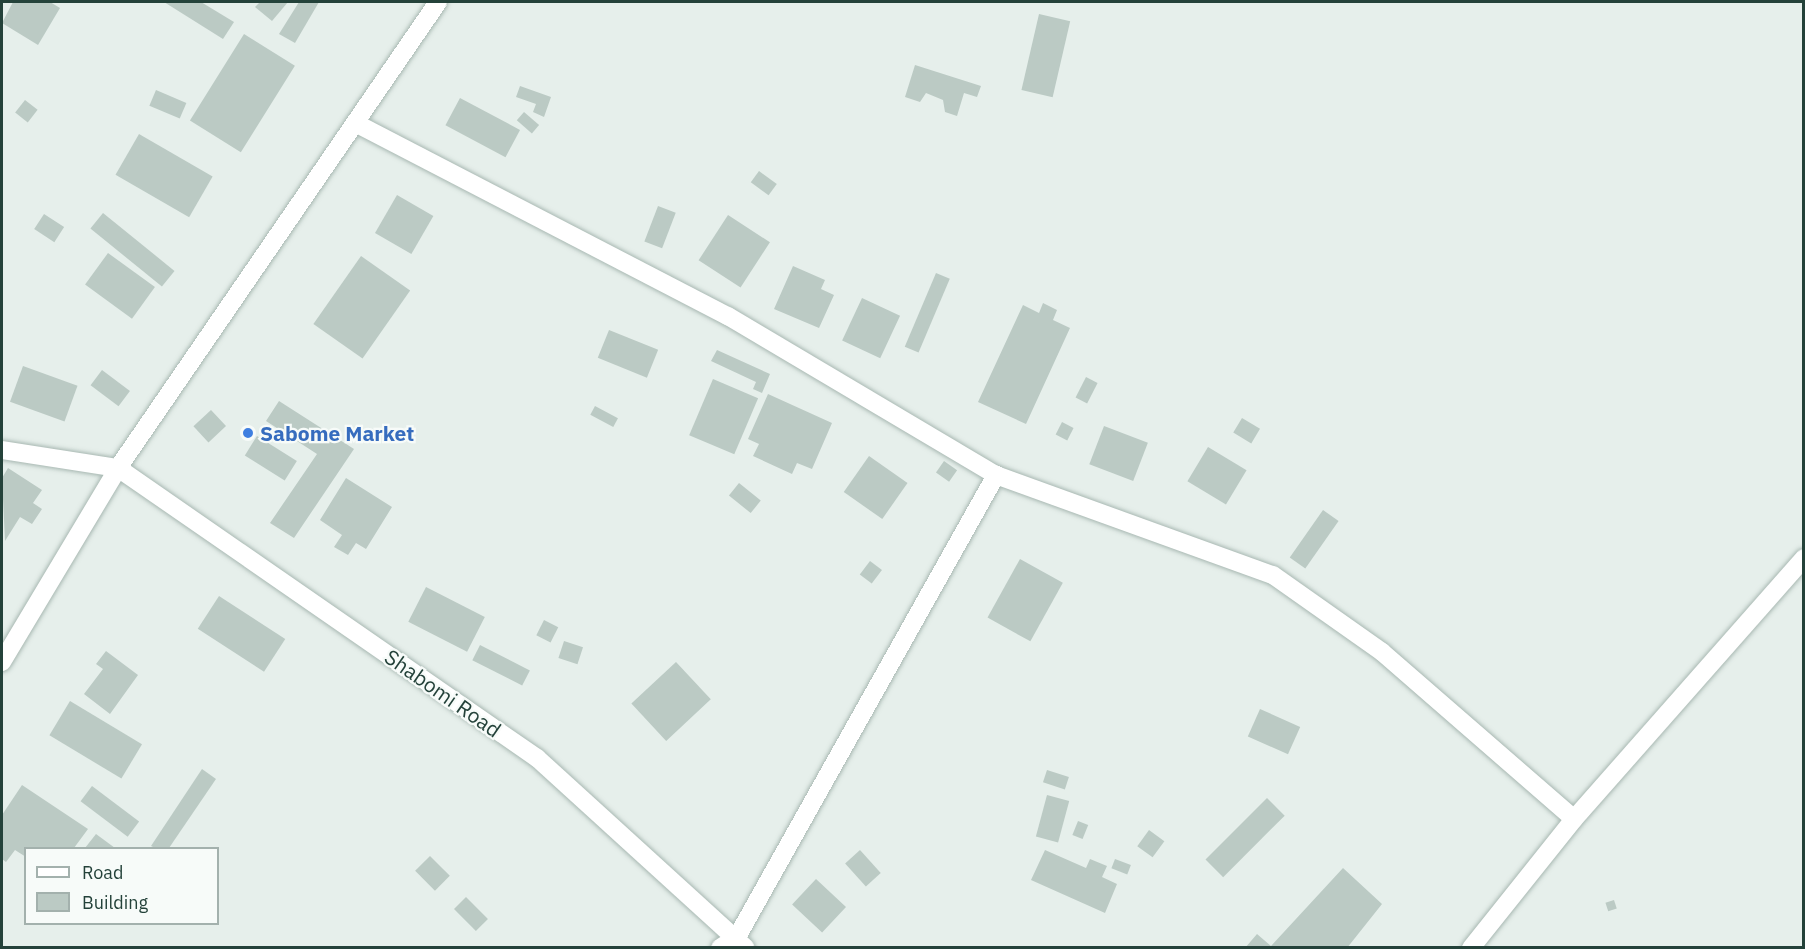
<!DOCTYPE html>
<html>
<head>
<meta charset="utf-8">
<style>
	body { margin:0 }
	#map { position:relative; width:1805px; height:949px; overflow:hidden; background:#e6efeb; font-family:"IBM Plex Sans",sans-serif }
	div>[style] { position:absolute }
	.building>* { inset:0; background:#bbcac4; transform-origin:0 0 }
	.roads { filter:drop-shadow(0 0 2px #a8b8b2) drop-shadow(0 0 2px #a8b8b2) }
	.street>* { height:18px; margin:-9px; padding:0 9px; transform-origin:9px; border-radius:9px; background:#fff }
	.secondary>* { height:18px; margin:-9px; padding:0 9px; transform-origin:9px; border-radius:9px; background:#fff }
	.dots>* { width:16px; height:16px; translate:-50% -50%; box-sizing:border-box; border:3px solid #f7fbf9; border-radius:50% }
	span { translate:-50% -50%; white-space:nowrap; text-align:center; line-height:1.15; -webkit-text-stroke:4.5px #f7fbf9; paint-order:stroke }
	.shop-label { font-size:21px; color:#366cbe; font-weight:700 }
	.left { translate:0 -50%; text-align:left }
	.street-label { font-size:21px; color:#24423a }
	.frame { position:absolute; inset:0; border:3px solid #24423a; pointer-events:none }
	.legend { position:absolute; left:24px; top:847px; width:195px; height:78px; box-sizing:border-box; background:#f7fbf9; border:2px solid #a3b1ad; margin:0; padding:8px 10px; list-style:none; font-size:18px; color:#24423a }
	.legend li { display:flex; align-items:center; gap:12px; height:30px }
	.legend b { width:30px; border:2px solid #a3b1ad }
</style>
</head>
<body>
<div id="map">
	<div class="building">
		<i style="clip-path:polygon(13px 2px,50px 2px,60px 8px,38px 45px,2px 23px)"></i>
		<i style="clip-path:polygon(164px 2px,201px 2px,234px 22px,223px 39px)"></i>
		<i style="clip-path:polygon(260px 2px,288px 2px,272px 21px,255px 7px)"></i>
		<i style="clip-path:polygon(299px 2px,319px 2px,295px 43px,279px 34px)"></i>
		<i style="left:1039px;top:14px;width:32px;height:78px;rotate:13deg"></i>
		<i style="left:244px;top:34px;width:60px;height:102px;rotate:32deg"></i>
		<i style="clip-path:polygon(915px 65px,981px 86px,977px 97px,964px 93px,957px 116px,945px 112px,943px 100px,926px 93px,920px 102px,905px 97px)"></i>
		<i style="clip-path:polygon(520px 86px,551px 97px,544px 117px,533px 112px,536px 104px,516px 97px)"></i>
		<i style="left:156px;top:90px;width:33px;height:17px;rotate:23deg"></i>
		<i style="left:460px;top:98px;width:68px;height:31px;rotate:28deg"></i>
		<i style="left:25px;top:100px;width:16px;height:16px;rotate:38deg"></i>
		<i style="left:524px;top:112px;width:20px;height:11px;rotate:41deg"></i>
		<i style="left:139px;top:134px;width:85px;height:47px;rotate:30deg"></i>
		<i style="left:759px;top:171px;width:22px;height:14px;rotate:36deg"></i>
		<i style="left:397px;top:195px;width:42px;height:44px;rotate:30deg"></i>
		<i style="left:658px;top:206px;width:19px;height:38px;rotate:21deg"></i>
		<i style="left:103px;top:213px;width:92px;height:20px;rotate:39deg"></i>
		<i style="left:44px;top:214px;width:24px;height:18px;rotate:33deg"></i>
		<i style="left:728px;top:215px;width:50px;height:54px;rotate:33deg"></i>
		<i style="left:108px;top:253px;width:58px;height:39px;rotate:36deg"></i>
		<i style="left:361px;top:256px;width:60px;height:83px;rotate:35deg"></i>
		<i style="clip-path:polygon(793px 266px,825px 280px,821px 289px,834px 295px,819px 328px,774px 309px)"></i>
		<i style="left:936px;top:273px;width:15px;height:80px;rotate:23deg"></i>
		<i style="left:862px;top:298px;width:42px;height:47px;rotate:25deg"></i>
		<i style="clip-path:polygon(1043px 303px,1057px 310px,1053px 320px,1070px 328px,1026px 424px,978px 402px,1023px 305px,1039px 313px)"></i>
		<i style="left:609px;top:330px;width:53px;height:30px;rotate:22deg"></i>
		<i style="clip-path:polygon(717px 350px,770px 374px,762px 393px,753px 389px,756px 382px,711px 361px)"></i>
		<i style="left:23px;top:366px;width:58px;height:38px;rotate:20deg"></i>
		<i style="left:102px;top:370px;width:35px;height:19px;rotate:37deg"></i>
		<i style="left:1086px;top:377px;width:13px;height:23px;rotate:27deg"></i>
		<i style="left:713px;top:379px;width:49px;height:61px;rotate:23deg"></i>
		<i style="clip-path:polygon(768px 394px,832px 423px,812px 469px,797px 463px,792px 474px,753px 456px,759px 444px,748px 439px)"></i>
		<i style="clip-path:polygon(279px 401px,354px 449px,294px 538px,270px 523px,317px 454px,266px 421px)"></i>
		<i style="left:595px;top:406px;width:26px;height:10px;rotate:28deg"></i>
		<i style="left:211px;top:410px;width:22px;height:24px;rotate:47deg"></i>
		<i style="left:1242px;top:418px;width:21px;height:17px;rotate:31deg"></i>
		<i style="left:1062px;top:422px;width:13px;height:14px;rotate:27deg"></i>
		<i style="left:1104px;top:426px;width:47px;height:41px;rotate:21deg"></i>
		<i style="left:257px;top:436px;width:47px;height:23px;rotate:32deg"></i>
		<i style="left:1208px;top:447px;width:45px;height:40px;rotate:31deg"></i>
		<i style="left:869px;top:456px;width:47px;height:44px;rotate:35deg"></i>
		<i style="left:944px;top:461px;width:16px;height:14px;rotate:35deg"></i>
		<i style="clip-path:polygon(8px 468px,42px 490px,33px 503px,42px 509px,32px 524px,20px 517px,5px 541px,2px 478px)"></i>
		<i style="clip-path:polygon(346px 478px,392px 507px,366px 549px,356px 543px,348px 555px,334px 547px,342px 535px,320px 520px)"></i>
		<i style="left:739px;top:483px;width:28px;height:16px;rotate:39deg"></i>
		<i style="left:1323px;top:510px;width:19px;height:58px;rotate:35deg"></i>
		<i style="left:1020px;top:559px;width:49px;height:67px;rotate:29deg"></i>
		<i style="left:870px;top:561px;width:15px;height:17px;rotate:37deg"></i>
		<i style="left:426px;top:587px;width:66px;height:39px;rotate:27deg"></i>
		<i style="left:219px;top:596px;width:79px;height:39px;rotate:33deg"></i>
		<i style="left:544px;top:620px;width:16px;height:17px;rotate:27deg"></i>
		<i style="left:564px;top:641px;width:20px;height:18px;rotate:18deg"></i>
		<i style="left:480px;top:645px;width:56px;height:17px;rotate:27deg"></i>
		<i style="clip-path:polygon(106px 651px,138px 675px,110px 714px,84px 694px,103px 669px,96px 664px)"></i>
		<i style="left:676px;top:662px;width:51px;height:61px;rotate:47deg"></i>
		<i style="left:70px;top:701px;width:84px;height:40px;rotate:31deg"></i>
		<i style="left:1260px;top:709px;width:44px;height:30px;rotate:24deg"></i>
		<i style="clip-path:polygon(202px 769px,216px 779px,169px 848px,155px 848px,151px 846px)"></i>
		<i style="left:1047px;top:770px;width:23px;height:13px;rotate:18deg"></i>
		<i style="clip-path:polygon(22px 785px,88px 829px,74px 848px,26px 848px,26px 857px,15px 850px,6px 862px,2px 859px,2px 815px)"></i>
		<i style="left:92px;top:786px;width:59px;height:19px;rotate:37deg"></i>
		<i style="left:1047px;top:795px;width:23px;height:43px;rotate:15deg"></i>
		<i style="left:1267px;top:798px;width:25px;height:87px;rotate:45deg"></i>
		<i style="left:1078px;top:821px;width:11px;height:15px;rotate:22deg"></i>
		<i style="left:1149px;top:830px;width:19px;height:20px;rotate:36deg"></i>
		<i style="clip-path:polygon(96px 834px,115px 848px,85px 848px)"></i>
		<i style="left:860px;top:850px;width:31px;height:20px;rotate:48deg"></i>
		<i style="clip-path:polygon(1045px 850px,1086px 868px,1090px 859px,1107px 866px,1102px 877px,1117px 884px,1105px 913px,1031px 880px)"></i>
		<i style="left:430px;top:856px;width:28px;height:21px;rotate:45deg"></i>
		<i style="left:1115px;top:859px;width:17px;height:10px;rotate:21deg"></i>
		<i style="clip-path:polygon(1343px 868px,1382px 904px,1347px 948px,1245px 948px,1257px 934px,1271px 946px)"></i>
		<i style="left:816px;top:879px;width:41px;height:35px;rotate:43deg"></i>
		<i style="left:466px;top:897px;width:31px;height:17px;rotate:45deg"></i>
		<i style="left:1614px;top:900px;width:9px;height:9px;rotate:72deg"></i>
	</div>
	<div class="roads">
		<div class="street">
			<i style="left:357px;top:124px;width:418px;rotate:27.4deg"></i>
			<i style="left:728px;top:316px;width:312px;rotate:30.7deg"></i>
			<i style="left:996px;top:475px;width:294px;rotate:19.9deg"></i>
			<i style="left:1273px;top:575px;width:133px;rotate:35.2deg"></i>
			<i style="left:1382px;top:652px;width:254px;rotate:41deg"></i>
			<i style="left:2px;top:450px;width:117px;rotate:8.8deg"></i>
			<i style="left:720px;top:948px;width:20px;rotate:-33deg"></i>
			<i style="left:737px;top:937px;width:530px;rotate:-60.72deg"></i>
			<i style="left:1471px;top:948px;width:165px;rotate:-51.4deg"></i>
			<i style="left:1574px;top:819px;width:348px;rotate:-48.6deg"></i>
		</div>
		<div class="secondary">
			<i style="left:118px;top:468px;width:510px;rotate:34.69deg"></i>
			<i style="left:537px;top:758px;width:282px;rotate:42.3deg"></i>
			<i style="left:2px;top:662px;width:226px;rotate:-59.1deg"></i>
			<i style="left:118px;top:468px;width:565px;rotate:-55.52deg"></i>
		</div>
	</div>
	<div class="dots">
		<i style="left:248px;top:433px;background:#3f7fe0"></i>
	</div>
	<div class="shop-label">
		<span class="left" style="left:260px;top:433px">Sabome Market</span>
	</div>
	<div class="street-label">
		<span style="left:443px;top:693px;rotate:35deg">Shabomi Road</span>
	</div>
	<div class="frame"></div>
	<ul class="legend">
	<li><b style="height:8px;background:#fff"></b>Road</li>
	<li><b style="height:16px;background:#bbcac4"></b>Building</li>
	</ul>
</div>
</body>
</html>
